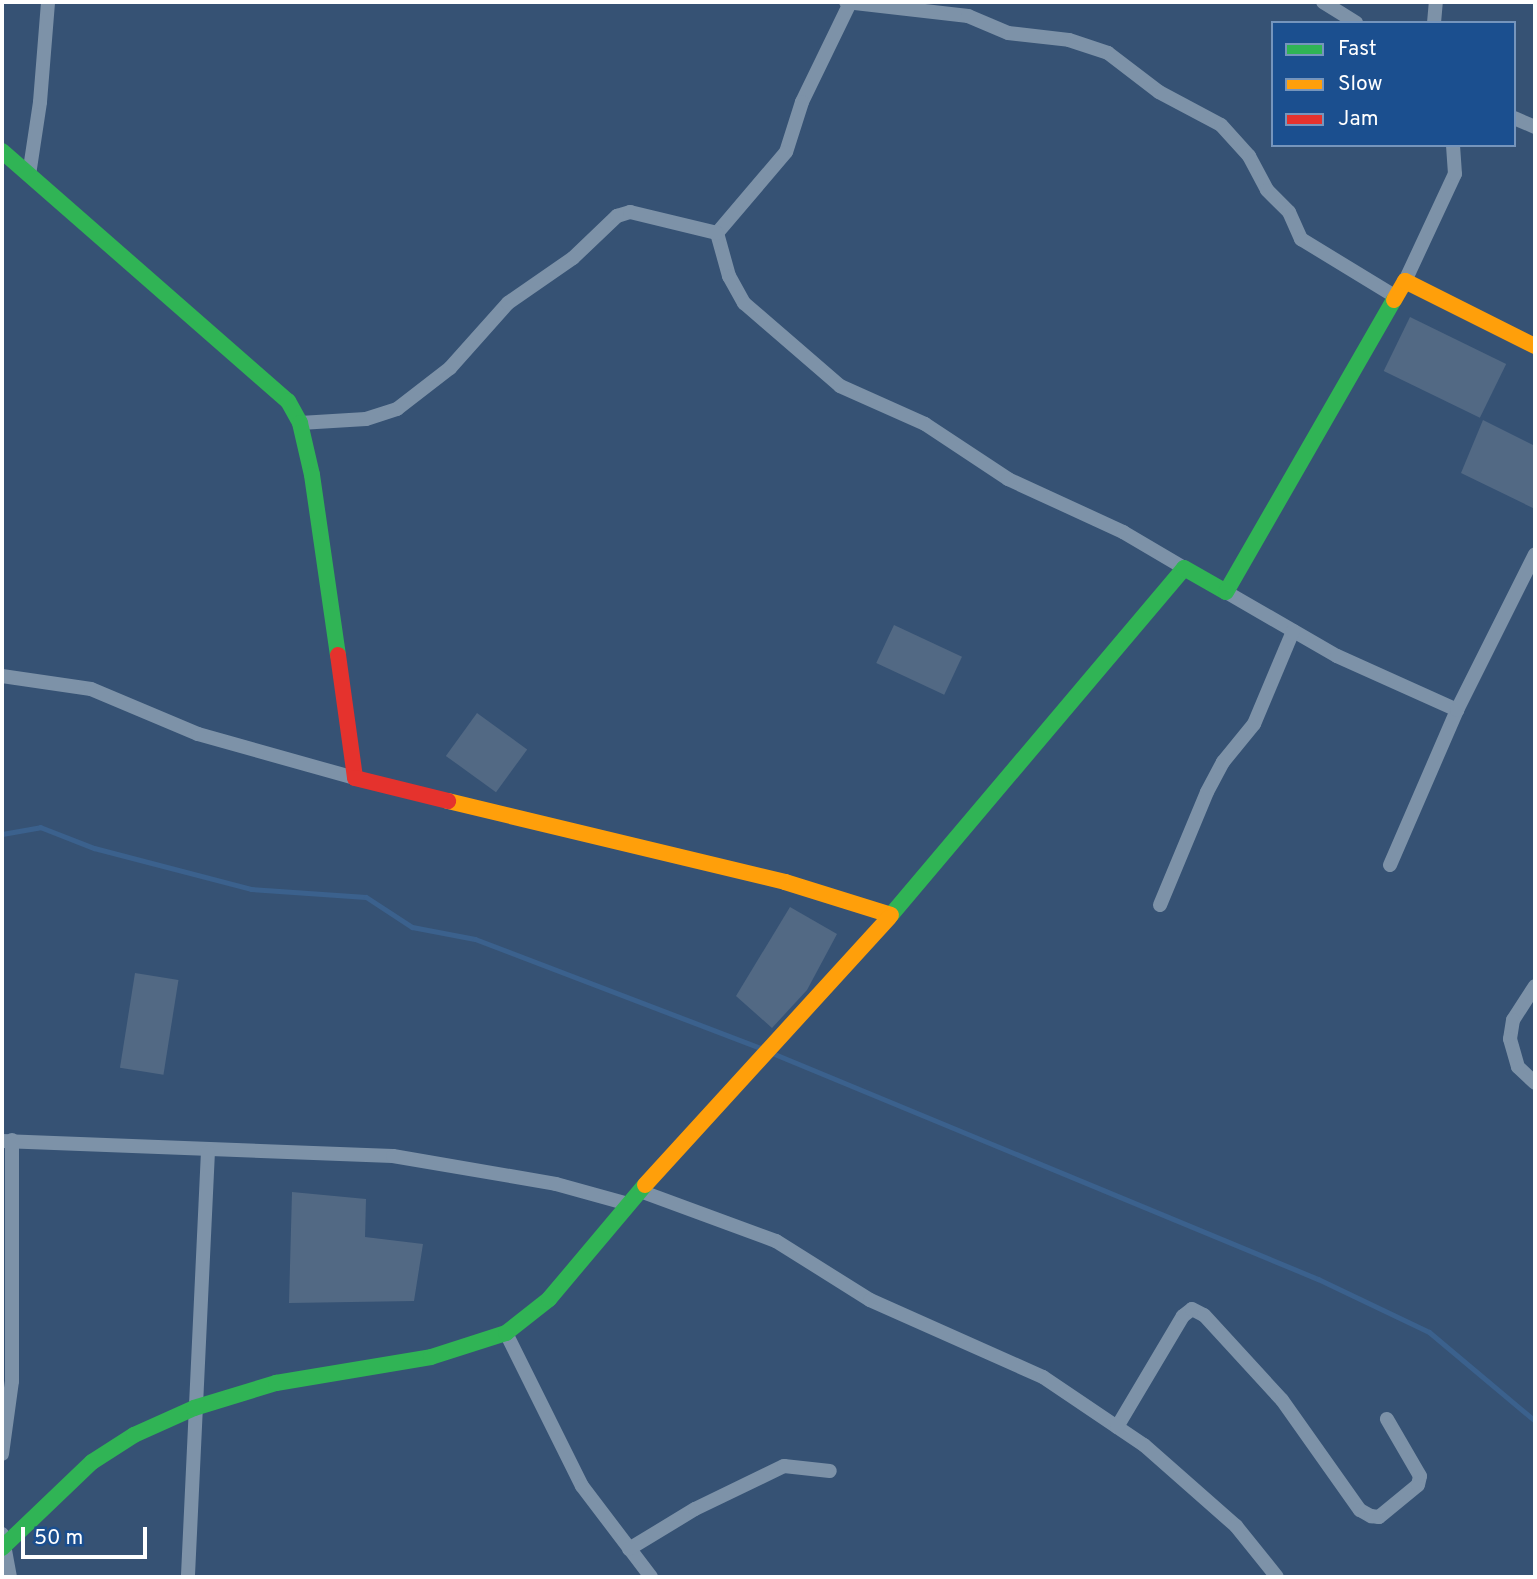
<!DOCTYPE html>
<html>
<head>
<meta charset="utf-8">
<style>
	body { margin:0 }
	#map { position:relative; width:1537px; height:1579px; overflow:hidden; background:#365274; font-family:Overpass,sans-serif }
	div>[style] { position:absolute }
	.stream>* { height:5px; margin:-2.5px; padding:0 2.5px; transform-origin:2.5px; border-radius:2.5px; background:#3b618d }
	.building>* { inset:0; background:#526984; transform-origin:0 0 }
	.street>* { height:14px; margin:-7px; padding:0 7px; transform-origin:7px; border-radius:7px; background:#7d92a8 }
	.fast>* { height:16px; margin:-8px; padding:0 8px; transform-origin:8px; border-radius:8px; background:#30b455 }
	.slow>* { height:16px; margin:-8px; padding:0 8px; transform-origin:8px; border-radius:8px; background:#ff9f0a }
	.jam>* { height:16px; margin:-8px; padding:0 8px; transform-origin:8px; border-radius:8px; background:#e5322d }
	span { translate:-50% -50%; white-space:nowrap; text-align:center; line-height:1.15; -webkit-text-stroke:6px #1b4f8f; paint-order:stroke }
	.frame { position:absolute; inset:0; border:4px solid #fff; pointer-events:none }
	.legend { position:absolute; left:1271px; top:21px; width:245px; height:126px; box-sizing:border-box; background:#1b4f8f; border:2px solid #7695bc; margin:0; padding:9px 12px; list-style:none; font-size:21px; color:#fff }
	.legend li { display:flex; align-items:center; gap:14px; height:35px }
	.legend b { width:35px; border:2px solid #7695bc }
	.scale { position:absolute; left:21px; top:1527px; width:126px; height:32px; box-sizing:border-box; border:4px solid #fff; border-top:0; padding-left:9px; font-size:21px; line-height:24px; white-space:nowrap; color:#fff; -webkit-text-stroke:5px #1b4f8f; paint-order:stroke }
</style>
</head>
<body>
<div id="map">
	<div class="stream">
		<i style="left:2px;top:834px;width:39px;rotate:-10deg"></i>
		<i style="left:40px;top:827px;width:58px;rotate:21.3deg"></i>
		<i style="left:94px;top:848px;width:162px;rotate:14.6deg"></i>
		<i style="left:251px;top:889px;width:115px;rotate:4deg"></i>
		<i style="left:366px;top:897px;width:55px;rotate:33.1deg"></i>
		<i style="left:412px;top:927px;width:64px;rotate:10.8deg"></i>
		<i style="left:475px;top:939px;width:308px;rotate:20.9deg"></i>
		<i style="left:772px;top:1053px;width:591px;rotate:22.49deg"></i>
		<i style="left:1318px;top:1279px;width:123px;rotate:25.5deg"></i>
		<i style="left:1429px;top:1332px;width:138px;rotate:40deg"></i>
	</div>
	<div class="building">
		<i style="left:1410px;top:317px;width:107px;height:60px;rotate:26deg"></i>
		<i style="clip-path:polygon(1483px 420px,1535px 446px,1535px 509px,1461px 473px)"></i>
		<i style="left:894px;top:625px;width:75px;height:42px;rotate:25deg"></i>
		<i style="left:477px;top:713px;width:62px;height:53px;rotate:36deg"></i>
		<i style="clip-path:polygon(790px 907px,837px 934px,807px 990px,772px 1028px,736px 996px)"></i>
		<i style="left:135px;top:973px;width:44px;height:96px;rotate:9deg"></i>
		<i style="clip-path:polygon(292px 1192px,366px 1199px,365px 1237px,423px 1244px,414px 1301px,289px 1303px)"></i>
	</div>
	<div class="street">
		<i style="left:846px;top:2px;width:123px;rotate:6.5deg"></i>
		<i style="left:968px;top:16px;width:43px;rotate:23deg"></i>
		<i style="left:1008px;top:33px;width:61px;rotate:6.5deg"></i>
		<i style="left:1069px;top:40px;width:41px;rotate:18.4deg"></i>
		<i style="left:1108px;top:53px;width:64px;rotate:37.4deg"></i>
		<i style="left:1159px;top:92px;width:70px;rotate:28deg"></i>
		<i style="left:1221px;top:125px;width:42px;rotate:47.9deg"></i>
		<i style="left:1249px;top:156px;width:38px;rotate:62deg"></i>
		<i style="left:1267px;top:190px;width:31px;rotate:45deg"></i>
		<i style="left:1289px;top:212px;width:30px;rotate:66deg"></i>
		<i style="left:1301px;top:239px;width:111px;rotate:31.4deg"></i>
		<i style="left:1323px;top:2px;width:39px;rotate:32deg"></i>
		<i style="left:850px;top:3px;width:110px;rotate:115.9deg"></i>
		<i style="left:802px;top:102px;width:52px;rotate:107.7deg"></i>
		<i style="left:786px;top:152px;width:106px;rotate:130.4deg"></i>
		<i style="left:717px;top:233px;width:45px;rotate:74.4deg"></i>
		<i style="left:729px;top:276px;width:31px;rotate:61deg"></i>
		<i style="left:744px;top:303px;width:127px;rotate:40.8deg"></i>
		<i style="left:840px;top:386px;width:93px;rotate:24.1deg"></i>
		<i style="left:925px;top:424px;width:100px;rotate:33.5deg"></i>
		<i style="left:1008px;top:479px;width:127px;rotate:24.7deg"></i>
		<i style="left:1123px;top:532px;width:71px;rotate:30.5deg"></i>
		<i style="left:1434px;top:23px;width:21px;rotate:-85deg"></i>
		<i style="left:1514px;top:118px;width:23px;rotate:23deg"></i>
		<i style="left:29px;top:175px;width:74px;rotate:-81.4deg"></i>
		<i style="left:40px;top:102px;width:100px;rotate:-85.4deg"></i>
		<i style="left:1405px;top:281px;width:118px;rotate:-65deg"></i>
		<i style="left:1455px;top:174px;width:29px;rotate:-94deg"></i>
		<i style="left:300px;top:423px;width:66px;rotate:-3.5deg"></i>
		<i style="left:366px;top:419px;width:33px;rotate:-18deg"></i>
		<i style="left:397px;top:409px;width:67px;rotate:-37.7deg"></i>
		<i style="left:450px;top:368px;width:87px;rotate:-48.3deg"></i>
		<i style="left:508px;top:303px;width:79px;rotate:-34.7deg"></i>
		<i style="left:573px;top:258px;width:61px;rotate:-43.7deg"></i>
		<i style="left:617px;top:216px;width:14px;rotate:-17deg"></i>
		<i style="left:630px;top:212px;width:89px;rotate:13.6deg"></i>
		<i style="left:1226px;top:592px;width:128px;rotate:30deg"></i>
		<i style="left:1337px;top:656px;width:132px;rotate:24.2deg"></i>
		<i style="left:2px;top:676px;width:90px;rotate:8.3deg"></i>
		<i style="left:91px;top:689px;width:116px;rotate:22.8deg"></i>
		<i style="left:198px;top:734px;width:163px;rotate:15.7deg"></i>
		<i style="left:1390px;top:865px;width:169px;rotate:-66.6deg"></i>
		<i style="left:1457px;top:710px;width:174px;rotate:-63.4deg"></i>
		<i style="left:1160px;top:905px;width:122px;rotate:-67.4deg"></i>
		<i style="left:1207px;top:792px;width:34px;rotate:-62deg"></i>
		<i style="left:1223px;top:762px;width:49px;rotate:-50.8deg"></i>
		<i style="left:1254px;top:724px;width:101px;rotate:-67.2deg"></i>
		<i style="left:1535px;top:986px;width:40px;rotate:122.9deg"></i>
		<i style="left:1513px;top:1020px;width:19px;rotate:99deg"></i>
		<i style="left:1510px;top:1039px;width:29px;rotate:74deg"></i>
		<i style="left:1518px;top:1067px;width:23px;rotate:43deg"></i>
		<i style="left:2px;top:1141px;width:391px;rotate:2.2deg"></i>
		<i style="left:393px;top:1156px;width:165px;rotate:9.7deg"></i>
		<i style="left:556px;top:1184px;width:75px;rotate:15.5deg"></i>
		<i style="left:640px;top:1191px;width:145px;rotate:20.2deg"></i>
		<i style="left:776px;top:1241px;width:111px;rotate:32.1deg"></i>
		<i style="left:870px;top:1300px;width:189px;rotate:24deg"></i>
		<i style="left:1043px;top:1377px;width:122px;rotate:34deg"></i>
		<i style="left:1144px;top:1445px;width:123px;rotate:41.4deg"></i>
		<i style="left:1236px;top:1526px;width:65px;rotate:51.2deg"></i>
		<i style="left:506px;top:1333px;width:171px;rotate:63.6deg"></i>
		<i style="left:582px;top:1486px;width:114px;rotate:52.8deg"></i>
		<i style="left:1117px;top:1427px;width:129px;rotate:-59.3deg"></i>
		<i style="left:1183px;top:1316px;width:11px;rotate:-38deg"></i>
		<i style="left:1192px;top:1309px;width:13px;rotate:27deg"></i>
		<i style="left:1204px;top:1315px;width:115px;rotate:47.5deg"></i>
		<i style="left:1282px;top:1400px;width:135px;rotate:54.7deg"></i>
		<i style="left:1360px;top:1510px;width:13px;rotate:29deg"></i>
		<i style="left:1371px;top:1516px;width:8px;rotate:7deg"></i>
		<i style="left:1379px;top:1517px;width:50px;rotate:-39.4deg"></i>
		<i style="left:1418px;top:1485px;width:9px;rotate:-77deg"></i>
		<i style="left:1420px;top:1476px;width:66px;rotate:-120.1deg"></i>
		<i style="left:2px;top:1454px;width:74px;rotate:-82.2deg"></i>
		<i style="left:12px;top:1381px;width:241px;rotate:-90deg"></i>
		<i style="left:2px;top:1534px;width:44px;rotate:79.5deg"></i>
		<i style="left:629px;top:1549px;width:77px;rotate:-31.2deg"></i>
		<i style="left:695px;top:1509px;width:99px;rotate:-25.8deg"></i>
		<i style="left:784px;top:1466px;width:46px;rotate:6.2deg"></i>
		<i style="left:188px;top:1575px;width:423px;rotate:-87.3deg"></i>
	</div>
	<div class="fast">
		<i style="left:2px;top:151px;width:380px;rotate:41.2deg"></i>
		<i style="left:288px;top:401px;width:25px;rotate:61deg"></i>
		<i style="left:300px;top:423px;width:53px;rotate:77deg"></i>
		<i style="left:312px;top:475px;width:182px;rotate:81.8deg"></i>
		<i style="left:891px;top:915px;width:454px;rotate:-49.8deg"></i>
		<i style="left:1184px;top:568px;width:48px;rotate:29.7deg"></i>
		<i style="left:1226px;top:592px;width:337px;rotate:-60.1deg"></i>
		<i style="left:2px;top:1548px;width:124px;rotate:-43.7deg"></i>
		<i style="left:92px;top:1462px;width:50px;rotate:-32.7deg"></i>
		<i style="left:134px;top:1435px;width:66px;rotate:-24.2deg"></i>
		<i style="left:194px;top:1408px;width:86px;rotate:-17deg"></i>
		<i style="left:276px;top:1383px;width:157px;rotate:-9.5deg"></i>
		<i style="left:431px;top:1357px;width:79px;rotate:-17.7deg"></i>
		<i style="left:506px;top:1333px;width:55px;rotate:-38.3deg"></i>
		<i style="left:549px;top:1299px;width:149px;rotate:-49.9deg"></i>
	</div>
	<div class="slow">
		<i style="left:1394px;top:300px;width:22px;rotate:-60deg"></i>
		<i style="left:1405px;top:281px;width:145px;rotate:26.6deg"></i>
		<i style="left:448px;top:801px;width:347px;rotate:13.5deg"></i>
		<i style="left:785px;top:882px;width:111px;rotate:17.3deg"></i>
		<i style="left:645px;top:1185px;width:362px;rotate:-47.6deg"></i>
	</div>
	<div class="jam">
		<i style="left:338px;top:655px;width:124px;rotate:82.1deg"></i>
		<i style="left:355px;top:778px;width:96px;rotate:13.9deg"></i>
	</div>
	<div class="frame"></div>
	<ul class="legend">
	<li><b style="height:9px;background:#30b455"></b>Fast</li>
	<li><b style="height:9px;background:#ff9f0a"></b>Slow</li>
	<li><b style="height:9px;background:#e5322d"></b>Jam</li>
	</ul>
	<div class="scale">50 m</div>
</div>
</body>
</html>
